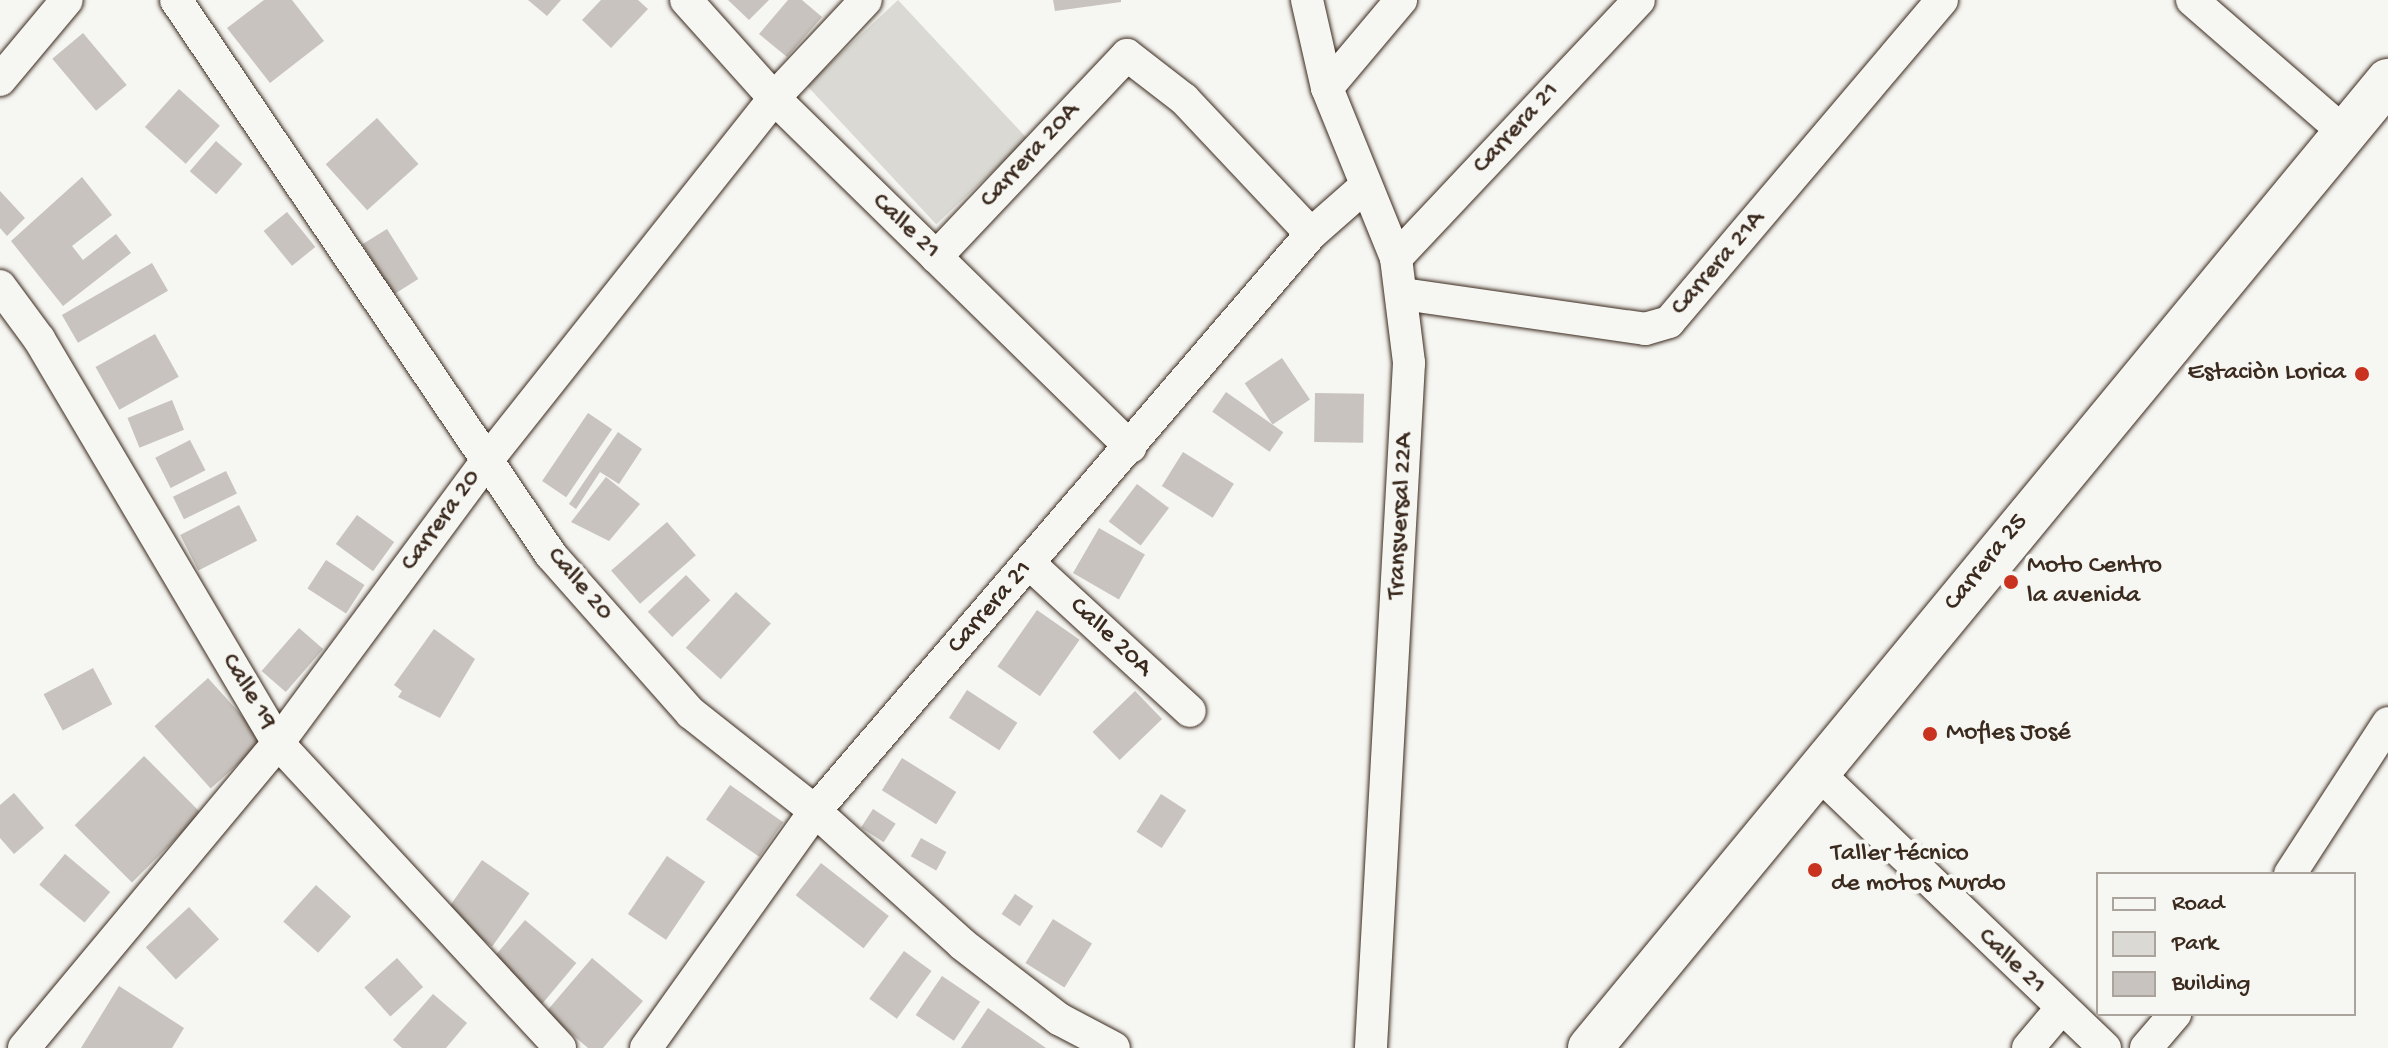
<!DOCTYPE html>
<html>
<head>
<meta charset="utf-8">
<style>
	body { margin:0 }
	#map { position:relative; width:2388px; height:1048px; overflow:hidden; background:#f6f6f2; font-family:"Gochi Hand",sans-serif }
	div>[style] { position:absolute }
	.green>* { inset:0; background:#dad9d3; transform-origin:0 0 }
	.building>* { inset:0; background:#c8c3be; transform-origin:0 0 }
	.roads { filter:drop-shadow(0 0 2px #3b2a1e) drop-shadow(0 0 2px #3b2a1e) }
	.minor>* { height:32px; margin:-16px; padding:0 16px; transform-origin:16px; border-radius:16px; background:#f6f6f2 }
	.primary>* { height:44px; margin:-22px; padding:0 22px; transform-origin:22px; border-radius:22px; background:#f6f6f2 }
	.dots>* { width:22px; height:22px; translate:-50% -50%; box-sizing:border-box; border:4px solid #f6f6f2; border-radius:50% }
	span { translate:-50% -50%; white-space:nowrap; text-align:center; line-height:1.15; -webkit-text-stroke:8px #f6f6f2; paint-order:stroke }
	.street-label { font-size:26px; color:#3b2a1e }
	.poi-label { font-size:26px; color:#3b2a1e }
	.right { translate:-100% -50%; text-align:right }
	.left { translate:0 -50%; text-align:left }
	.legend { position:absolute; left:2096px; top:872px; width:260px; height:144px; box-sizing:border-box; background:#f6f6f2; border:2px solid #aba49d; margin:0; padding:10px 14px; list-style:none; font-size:24px; color:#3b2a1e }
	.legend li { display:flex; align-items:center; gap:16px; height:40px }
	.legend b { width:40px; border:2px solid #aba49d }
</style>
</head>
<body>
<div id="map">
	<div class="green">
		<i style="left:898px;top:0;width:190px;height:125px;rotate:47deg"></i>
	</div>
	<div class="building">
		<i style="clip-path:polygon(264px 0,292px 0,324px 41px,270px 83px,227px 28px)"></i>
		<i style="clip-path:polygon(528px 0,561px 0,547px 16px)"></i>
		<i style="clip-path:polygon(601px 0,638px 0,648px 9px,611px 48px,582px 20px)"></i>
		<i style="clip-path:polygon(728px 0,769px 0,749px 20px)"></i>
		<i style="clip-path:polygon(788px 0,802px 0,822px 17px,787px 57px,759px 34px)"></i>
		<i style="clip-path:polygon(1053px 0,1121px 0,1121px 2px,1055px 11px)"></i>
		<i style="left:83px;top:33px;width:68px;height:40px;rotate:50deg"></i>
		<i style="left:179px;top:89px;width:55px;height:51px;rotate:42deg"></i>
		<i style="left:377px;top:118px;width:62px;height:69px;rotate:48deg"></i>
		<i style="left:216px;top:141px;width:35px;height:40px;rotate:41deg"></i>
		<i style="clip-path:polygon(82px 177px,112px 215px,72px 246px,83px 260px,116px 234px,131px 253px,63px 306px,11px 241px)"></i>
		<i style="clip-path:polygon(0 191px,25px 218px,7px 236px,0 228px)"></i>
		<i style="left:287px;top:212px;width:45px;height:30px;rotate:51deg"></i>
		<i style="left:387px;top:229px;width:59px;height:29px;rotate:58deg"></i>
		<i style="left:152px;top:263px;width:32px;height:104px;rotate:60deg"></i>
		<i style="left:155px;top:334px;width:49px;height:68px;rotate:61deg"></i>
		<i style="left:1282px;top:358px;width:50px;height:45px;rotate:56deg"></i>
		<i style="left:1226px;top:392px;width:70px;height:24px;rotate:35deg"></i>
		<i style="left:1315px;top:393px;width:49px;height:49px;rotate:1deg"></i>
		<i style="left:172px;top:400px;width:32px;height:48px;rotate:68deg"></i>
		<i style="left:588px;top:413px;width:29px;height:82px;rotate:34deg"></i>
		<i style="clip-path:polygon(618px 432px,642px 449px,619px 484px,600px 472px,576px 509px,569px 504px)"></i>
		<i style="left:190px;top:440px;width:34px;height:39px;rotate:63deg"></i>
		<i style="left:1183px;top:452px;width:60px;height:40px;rotate:32deg"></i>
		<i style="left:226px;top:471px;width:25px;height:59px;rotate:64deg"></i>
		<i style="clip-path:polygon(606px 477px,640px 504px,609px 541px,571px 522px)"></i>
		<i style="left:1137px;top:484px;width:40px;height:47px;rotate:37deg"></i>
		<i style="left:239px;top:505px;width:40px;height:66px;rotate:63deg"></i>
		<i style="left:357px;top:515px;width:46px;height:36px;rotate:36deg"></i>
		<i style="left:667px;top:522px;width:44px;height:74px;rotate:49deg"></i>
		<i style="left:1099px;top:528px;width:53px;height:52px;rotate:30deg"></i>
		<i style="left:326px;top:560px;width:46px;height:34px;rotate:33deg"></i>
		<i style="left:686px;top:575px;width:35px;height:53px;rotate:46deg"></i>
		<i style="left:736px;top:592px;width:47px;height:75px;rotate:42deg"></i>
		<i style="left:1037px;top:610px;width:52px;height:69px;rotate:35deg"></i>
		<i style="left:299px;top:628px;width:32px;height:57px;rotate:41deg"></i>
		<i style="clip-path:polygon(434px 629px,475px 659px,440px 718px,398px 697px,402px 691px,394px 685px)"></i>
		<i style="left:93px;top:668px;width:41px;height:56px;rotate:62deg"></i>
		<i style="left:208px;top:678px;width:84px;height:72px;rotate:48deg"></i>
		<i style="left:967px;top:690px;width:60px;height:33px;rotate:33deg"></i>
		<i style="left:1135px;top:691px;width:39px;height:59px;rotate:46deg"></i>
		<i style="left:144px;top:756px;width:81px;height:98px;rotate:45deg"></i>
		<i style="left:902px;top:758px;width:64px;height:38px;rotate:32deg"></i>
		<i style="left:730px;top:785px;width:65px;height:42px;rotate:35deg"></i>
		<i style="clip-path:polygon(14px 793px,44px 828px,14px 854px,0 838px,0 805px)"></i>
		<i style="left:1161px;top:794px;width:30px;height:45px;rotate:33deg"></i>
		<i style="left:873px;top:809px;width:27px;height:22px;rotate:33deg"></i>
		<i style="left:921px;top:838px;width:29px;height:21px;rotate:29deg"></i>
		<i style="left:65px;top:854px;width:59px;height:40px;rotate:40deg"></i>
		<i style="left:667px;top:856px;width:46px;height:70px;rotate:34deg"></i>
		<i style="left:482px;top:860px;width:58px;height:65px;rotate:35deg"></i>
		<i style="left:821px;top:863px;width:86px;height:41px;rotate:38deg"></i>
		<i style="left:316px;top:885px;width:47px;height:49px;rotate:42deg"></i>
		<i style="left:1015px;top:894px;width:22px;height:24px;rotate:34deg"></i>
		<i style="left:189px;top:907px;width:44px;height:59px;rotate:47deg"></i>
		<i style="left:1053px;top:919px;width:46px;height:52px;rotate:32deg"></i>
		<i style="left:525px;top:920px;width:67px;height:55px;rotate:40deg"></i>
		<i style="left:904px;top:951px;width:34px;height:59px;rotate:36deg"></i>
		<i style="left:397px;top:958px;width:39px;height:44px;rotate:48deg"></i>
		<i style="clip-path:polygon(592px 958px,643px 1001px,603px 1048px,588px 1048px,546px 1012px)"></i>
		<i style="left:942px;top:976px;width:46px;height:47px;rotate:34deg"></i>
		<i style="clip-path:polygon(119px 986px,184px 1028px,172px 1048px,81px 1048px)"></i>
		<i style="clip-path:polygon(433px 994px,467px 1023px,446px 1048px,402px 1048px,393px 1040px)"></i>
		<i style="clip-path:polygon(988px 1008px,1046px 1048px,961px 1048px)"></i>
	</div>
	<div class="roads">
		<div class="minor">
			<i style="left:176px;top:0;width:670px;rotate:55.95deg"></i>
			<i style="left:551px;top:555px;width:211px;rotate:48.5deg"></i>
			<i style="left:691px;top:713px;width:158px;rotate:38.3deg"></i>
			<i style="left:815px;top:811px;width:198px;rotate:42.1deg"></i>
			<i style="left:962px;top:944px;width:123px;rotate:37.7deg"></i>
			<i style="left:1059px;top:1019px;width:62px;rotate:27.8deg"></i>
			<i style="left:686px;top:0;width:132px;rotate:48.1deg"></i>
			<i style="left:774px;top:98px;width:499px;rotate:44.4deg"></i>
			<i style="left:1307px;top:0;width:90px;rotate:77.2deg"></i>
			<i style="left:1327px;top:88px;width:183px;rotate:67.9deg"></i>
			<i style="left:1396px;top:258px;width:106px;rotate:82.9deg"></i>
			<i style="left:1409px;top:363px;width:686px;rotate:93.18deg"></i>
			<i style="left:2192px;top:0;width:203px;rotate:41deg"></i>
			<i style="left:0;top:80px;width:104px;rotate:-50.1deg"></i>
			<i style="left:1327px;top:88px;width:115px;rotate:-49.9deg"></i>
			<i style="left:936px;top:257px;width:278px;rotate:-46.6deg"></i>
			<i style="left:1127px;top:55px;width:72px;rotate:37.7deg"></i>
			<i style="left:1184px;top:99px;width:185px;rotate:46.7deg"></i>
			<i style="left:1396px;top:258px;width:354px;rotate:-46.7deg"></i>
			<i style="left:0;top:286px;width:66px;rotate:53.7deg"></i>
			<i style="left:39px;top:339px;width:469px;rotate:59.4deg"></i>
			<i style="left:278px;top:743px;width:415px;rotate:47.2deg"></i>
			<i style="left:1403px;top:294px;width:245px;rotate:8.2deg"></i>
			<i style="left:1645px;top:329px;width:25px;rotate:-16deg"></i>
			<i style="left:1669px;top:322px;width:422px;rotate:-49.7deg"></i>
			<i style="left:1030px;top:564px;width:217px;rotate:42.6deg"></i>
			<i style="left:1817px;top:772px;width:399px;rotate:43.8deg"></i>
			<i style="left:2290px;top:874px;width:180px;rotate:-57deg"></i>
			<i style="left:24px;top:1048px;width:397px;rotate:-50.2deg"></i>
			<i style="left:278px;top:743px;width:355px;rotate:-53.5deg"></i>
			<i style="left:489px;top:458px;width:459px;rotate:-51.6deg"></i>
			<i style="left:774px;top:98px;width:134px;rotate:-46.8deg"></i>
			<i style="left:646px;top:1048px;width:291px;rotate:-54.5deg"></i>
			<i style="left:815px;top:811px;width:761px;rotate:-49.32deg"></i>
			<i style="left:1311px;top:234px;width:68px;rotate:-41.4deg"></i>
			<i style="left:2028px;top:1048px;width:50px;rotate:-49.9deg"></i>
			<i style="left:2146px;top:1048px;width:45px;rotate:-49.5deg"></i>
		</div>
		<div class="primary">
			<i style="left:1590px;top:1048px;width:1254px;rotate:-50.47deg"></i>
		</div>
	</div>
	<div class="dots">
		<i style="left:2362px;top:374px;background:#c8321e"></i>
		<i style="left:2011px;top:582px;background:#c8321e"></i>
		<i style="left:1930px;top:734px;background:#c8321e"></i>
		<i style="left:1815px;top:870px;background:#c8321e"></i>
	</div>
	<div class="street-label">
		<span style="left:1517px;top:129px;rotate:-47deg">Carrera 21</span>
		<span style="left:1031px;top:156px;rotate:-47deg">Carrera 20A</span>
		<span style="left:905px;top:227px;rotate:44deg">Calle 21</span>
		<span style="left:1719px;top:264px;rotate:-49deg">Carrera 21A</span>
		<span style="left:1402px;top:516px;rotate:-87deg">Transversal 22A</span>
		<span style="left:442px;top:521px;rotate:-54deg">Carrera 20</span>
		<span style="left:1987px;top:563px;rotate:-51deg">Carrera 25</span>
		<span style="left:579px;top:585px;rotate:50deg">Calle 20</span>
		<span style="left:991px;top:608px;rotate:-49deg">Carrera 21</span>
		<span style="left:1110px;top:638px;rotate:43deg">Calle 20A</span>
		<span style="left:248px;top:692px;rotate:59deg">Calle 19</span>
		<span style="left:2011px;top:962px;rotate:44deg">Calle 21</span>
	</div>
	<div class="poi-label">
		<span class="right" style="left:2346px;top:374px">Estaciòn Lorica</span>
		<span class="left" style="left:2027px;top:582px">Moto Centro<br>la avenida</span>
		<span class="left" style="left:1946px;top:734px">Mofles José</span>
		<span class="left" style="left:1831px;top:870px">Taller técnico<br>de motos Murdo</span>
	</div>
	<ul class="legend">
	<li><b style="height:10px;background:#f6f6f2"></b>Road</li>
	<li><b style="height:22px;background:#dad9d3"></b>Park</li>
	<li><b style="height:22px;background:#c8c3be"></b>Building</li>
	</ul>
</div>
</body>
</html>
